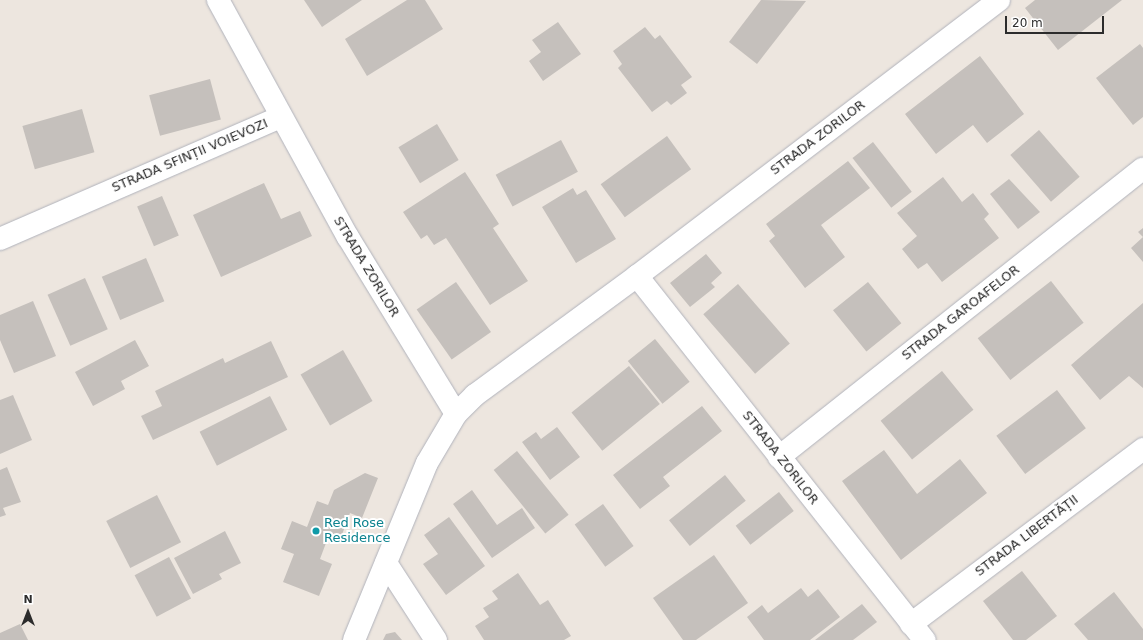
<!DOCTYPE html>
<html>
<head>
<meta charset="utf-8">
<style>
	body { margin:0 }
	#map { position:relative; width:1143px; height:640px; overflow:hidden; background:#ede6df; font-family:"DejaVu Sans",sans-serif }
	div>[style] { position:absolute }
	.building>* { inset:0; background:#c5c0bc; transform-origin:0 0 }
	.roads { filter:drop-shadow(0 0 1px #b0b2bb) drop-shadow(0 0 1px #b0b2bb) }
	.minor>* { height:22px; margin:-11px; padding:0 11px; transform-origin:11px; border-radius:11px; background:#fff }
	.dots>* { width:11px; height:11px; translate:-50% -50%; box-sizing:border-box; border:2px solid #fff; border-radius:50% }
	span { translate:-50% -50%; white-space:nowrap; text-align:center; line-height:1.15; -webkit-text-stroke:4px #fff; paint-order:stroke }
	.street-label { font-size:13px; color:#2c2c2c }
	.culture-label { font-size:13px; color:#0d838f }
	.left { translate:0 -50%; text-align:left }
	.north { position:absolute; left:8px; top:592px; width:40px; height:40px; -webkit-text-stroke:3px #fff; paint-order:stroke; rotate:0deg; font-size:11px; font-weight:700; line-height:16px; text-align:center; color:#2c2c2c }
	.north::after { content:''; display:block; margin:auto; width:14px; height:18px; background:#2c2c2c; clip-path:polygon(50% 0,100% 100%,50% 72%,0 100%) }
	.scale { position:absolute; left:1005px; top:16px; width:99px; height:18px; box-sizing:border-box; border:2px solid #2c2c2c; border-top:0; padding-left:5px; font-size:12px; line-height:14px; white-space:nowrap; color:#2c2c2c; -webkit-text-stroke:3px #fff; paint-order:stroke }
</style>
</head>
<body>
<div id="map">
	<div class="building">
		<i style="clip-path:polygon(304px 0,362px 0,322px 27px)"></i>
		<i style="clip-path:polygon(407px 0,425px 0,443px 29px,367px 76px,345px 39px)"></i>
		<i style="clip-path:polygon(761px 0,806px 1px,757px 64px,729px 42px)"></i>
		<i style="clip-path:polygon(1035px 0,1122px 0,1058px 50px,1025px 8px)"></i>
		<i style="clip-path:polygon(558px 22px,581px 54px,543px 81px,529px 61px,541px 52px,532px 40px)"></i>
		<i style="clip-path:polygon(645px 27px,655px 39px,660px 35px,692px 77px,681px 85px,687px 93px,671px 105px,667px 101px,652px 112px,618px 68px,622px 64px,613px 51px)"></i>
		<i style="clip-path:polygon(1140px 44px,1143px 48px,1143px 117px,1133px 125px,1096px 78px)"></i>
		<i style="clip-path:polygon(980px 56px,1024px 114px,987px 143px,973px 125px,936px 154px,905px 114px)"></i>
		<i style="left:210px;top:79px;width:42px;height:63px;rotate:75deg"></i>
		<i style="left:82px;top:109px;width:45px;height:62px;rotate:74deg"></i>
		<i style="left:437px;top:124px;width:42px;height:45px;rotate:59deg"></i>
		<i style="left:1039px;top:130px;width:62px;height:38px;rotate:49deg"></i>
		<i style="left:667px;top:136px;width:41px;height:82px;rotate:54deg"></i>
		<i style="left:561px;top:140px;width:36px;height:74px;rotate:62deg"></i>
		<i style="left:873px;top:142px;width:63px;height:26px;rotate:52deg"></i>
		<i style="clip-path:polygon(848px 161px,870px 188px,821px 225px,845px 257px,805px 288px,769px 241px,775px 236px,766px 224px)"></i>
		<i style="clip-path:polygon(465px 172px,499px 224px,493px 228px,528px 281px,490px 305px,446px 238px,434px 245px,427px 235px,421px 239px,403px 212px)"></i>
		<i style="clip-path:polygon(943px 177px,962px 202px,973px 193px,989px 214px,984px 219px,999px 238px,942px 282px,927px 263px,918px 269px,902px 249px,917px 236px,897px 213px)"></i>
		<i style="clip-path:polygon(1009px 179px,1040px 212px,1018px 229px,990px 194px)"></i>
		<i style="clip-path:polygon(264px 183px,281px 219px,300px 211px,312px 236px,221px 277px,193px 215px)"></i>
		<i style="clip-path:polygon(573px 188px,577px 195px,586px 190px,616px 239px,576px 263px,542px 207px)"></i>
		<i style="left:162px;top:196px;width:43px;height:27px;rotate:67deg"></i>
		<i style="clip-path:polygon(1143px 228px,1143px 262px,1131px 248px,1143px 237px,1138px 232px)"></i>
		<i style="clip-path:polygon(706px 254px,722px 273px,711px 283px,715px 287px,690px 307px,670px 283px)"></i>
		<i style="left:146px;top:258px;width:47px;height:48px;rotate:67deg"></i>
		<i style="left:85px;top:278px;width:56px;height:41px;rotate:66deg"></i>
		<i style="left:1051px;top:281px;width:53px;height:93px;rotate:52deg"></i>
		<i style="left:456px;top:282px;width:61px;height:48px;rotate:55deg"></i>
		<i style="left:868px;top:282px;width:53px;height:45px;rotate:51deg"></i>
		<i style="left:738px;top:284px;width:79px;height:46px;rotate:49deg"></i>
		<i style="clip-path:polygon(33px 301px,56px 356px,14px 373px,0 340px,0 315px)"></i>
		<i style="clip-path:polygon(1143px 303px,1143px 388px,1129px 376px,1100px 400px,1071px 365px)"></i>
		<i style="left:655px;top:339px;width:55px;height:35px;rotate:51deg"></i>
		<i style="clip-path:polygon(135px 340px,149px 366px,121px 381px,125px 389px,93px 406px,75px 372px)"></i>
		<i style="clip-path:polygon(271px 341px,288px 377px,153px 440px,141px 416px,162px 406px,155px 391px,223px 358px,225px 363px)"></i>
		<i style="left:343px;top:350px;width:59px;height:49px;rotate:60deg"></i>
		<i style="left:629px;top:366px;width:49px;height:74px;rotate:51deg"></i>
		<i style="left:942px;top:371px;width:50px;height:79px;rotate:51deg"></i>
		<i style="left:1057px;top:390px;width:48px;height:76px;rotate:53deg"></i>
		<i style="clip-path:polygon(13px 395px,32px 440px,0 454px,0 400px)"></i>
		<i style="left:270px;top:396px;width:38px;height:79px;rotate:63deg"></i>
		<i style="clip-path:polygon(702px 406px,722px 431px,663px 477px,670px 486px,640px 509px,613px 475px)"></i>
		<i style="clip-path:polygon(557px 427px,580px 457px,550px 480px,522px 442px,536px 432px,541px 439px)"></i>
		<i style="clip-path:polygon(884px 450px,917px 494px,960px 459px,987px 493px,901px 560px,842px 481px)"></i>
		<i style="left:517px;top:451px;width:82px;height:30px;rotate:51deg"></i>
		<i style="clip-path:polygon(7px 467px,21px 502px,3px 508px,6px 515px,0 517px,0 470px)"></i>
		<i style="clip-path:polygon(365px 473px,378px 478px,362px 518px,350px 513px,340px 540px,329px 535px,320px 559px,332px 564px,319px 596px,283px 582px,294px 554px,281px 549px,292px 521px,307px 527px,317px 501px,328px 505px,334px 490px)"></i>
		<i style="left:725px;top:475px;width:33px;height:72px;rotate:51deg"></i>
		<i style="clip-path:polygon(472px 490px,497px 525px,522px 508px,535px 528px,492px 558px,453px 504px)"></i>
		<i style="left:779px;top:492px;width:24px;height:55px;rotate:52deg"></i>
		<i style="left:157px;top:495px;width:53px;height:57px;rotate:63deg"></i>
		<i style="left:603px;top:504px;width:52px;height:35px;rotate:54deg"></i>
		<i style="clip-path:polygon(449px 517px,485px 566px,446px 595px,423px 564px,438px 554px,424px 535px)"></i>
		<i style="clip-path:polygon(225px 531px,241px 563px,219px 574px,222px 579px,193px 594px,174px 558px)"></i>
		<i style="clip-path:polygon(714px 555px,748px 603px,696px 640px,683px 640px,653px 598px)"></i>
		<i style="left:169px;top:557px;width:47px;height:39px;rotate:62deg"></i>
		<i style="clip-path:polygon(1022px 571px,1057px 616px,1026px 640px,1013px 640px,983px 601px)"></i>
		<i style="clip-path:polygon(518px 573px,540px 605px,548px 600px,571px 636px,564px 640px,484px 640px,475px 626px,489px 617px,483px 608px,498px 599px,492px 591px)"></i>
		<i style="clip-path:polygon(801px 588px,808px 597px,818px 589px,840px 617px,810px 640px,764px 640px,747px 617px,762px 605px,768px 613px)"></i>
		<i style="clip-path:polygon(1114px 592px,1143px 629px,1143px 640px,1088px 640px,1074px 624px)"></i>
		<i style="clip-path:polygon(862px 604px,877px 622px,853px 640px,815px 640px)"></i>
		<i style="clip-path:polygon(20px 624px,28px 640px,0 640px,0 633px)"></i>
		<i style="clip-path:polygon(395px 632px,402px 640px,383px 640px,386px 634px)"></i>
	</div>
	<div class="roads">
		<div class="minor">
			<i style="left:218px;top:0;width:270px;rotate:61.3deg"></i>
			<i style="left:348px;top:237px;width:207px;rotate:58.6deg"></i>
			<i style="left:0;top:239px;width:305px;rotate:-23.5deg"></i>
			<i style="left:637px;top:276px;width:464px;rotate:51.7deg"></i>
			<i style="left:779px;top:457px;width:464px;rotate:-38.4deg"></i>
			<i style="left:386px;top:563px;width:92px;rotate:57deg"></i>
			<i style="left:911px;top:624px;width:291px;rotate:-37deg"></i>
			<i style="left:354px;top:640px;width:191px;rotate:-67.6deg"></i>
			<i style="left:427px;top:463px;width:57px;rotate:-59.4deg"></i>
			<i style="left:456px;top:414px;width:27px;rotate:-45deg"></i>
			<i style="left:475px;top:395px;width:201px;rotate:-36.3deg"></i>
			<i style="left:637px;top:276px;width:455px;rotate:-37.3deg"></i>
		</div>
	</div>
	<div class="dots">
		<i style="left:316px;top:531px;background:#0f9aa8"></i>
	</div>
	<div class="street-label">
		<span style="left:818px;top:138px;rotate:-37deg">STRADA ZORILOR</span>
		<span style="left:190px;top:156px;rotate:-23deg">STRADA SFINȚII VOIEVOZI</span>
		<span style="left:366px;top:267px;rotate:59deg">STRADA ZORILOR</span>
		<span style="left:961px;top:313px;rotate:-38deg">STRADA GAROAFELOR</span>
		<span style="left:780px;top:458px;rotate:52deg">STRADA ZORILOR</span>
		<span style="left:1027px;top:536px;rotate:-37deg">STRADA LIBERTĂȚII</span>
	</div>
	<div class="culture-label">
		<span class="left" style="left:324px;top:531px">Red Rose<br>Residence</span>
	</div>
	<div class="north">N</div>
	<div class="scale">20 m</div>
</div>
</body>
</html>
